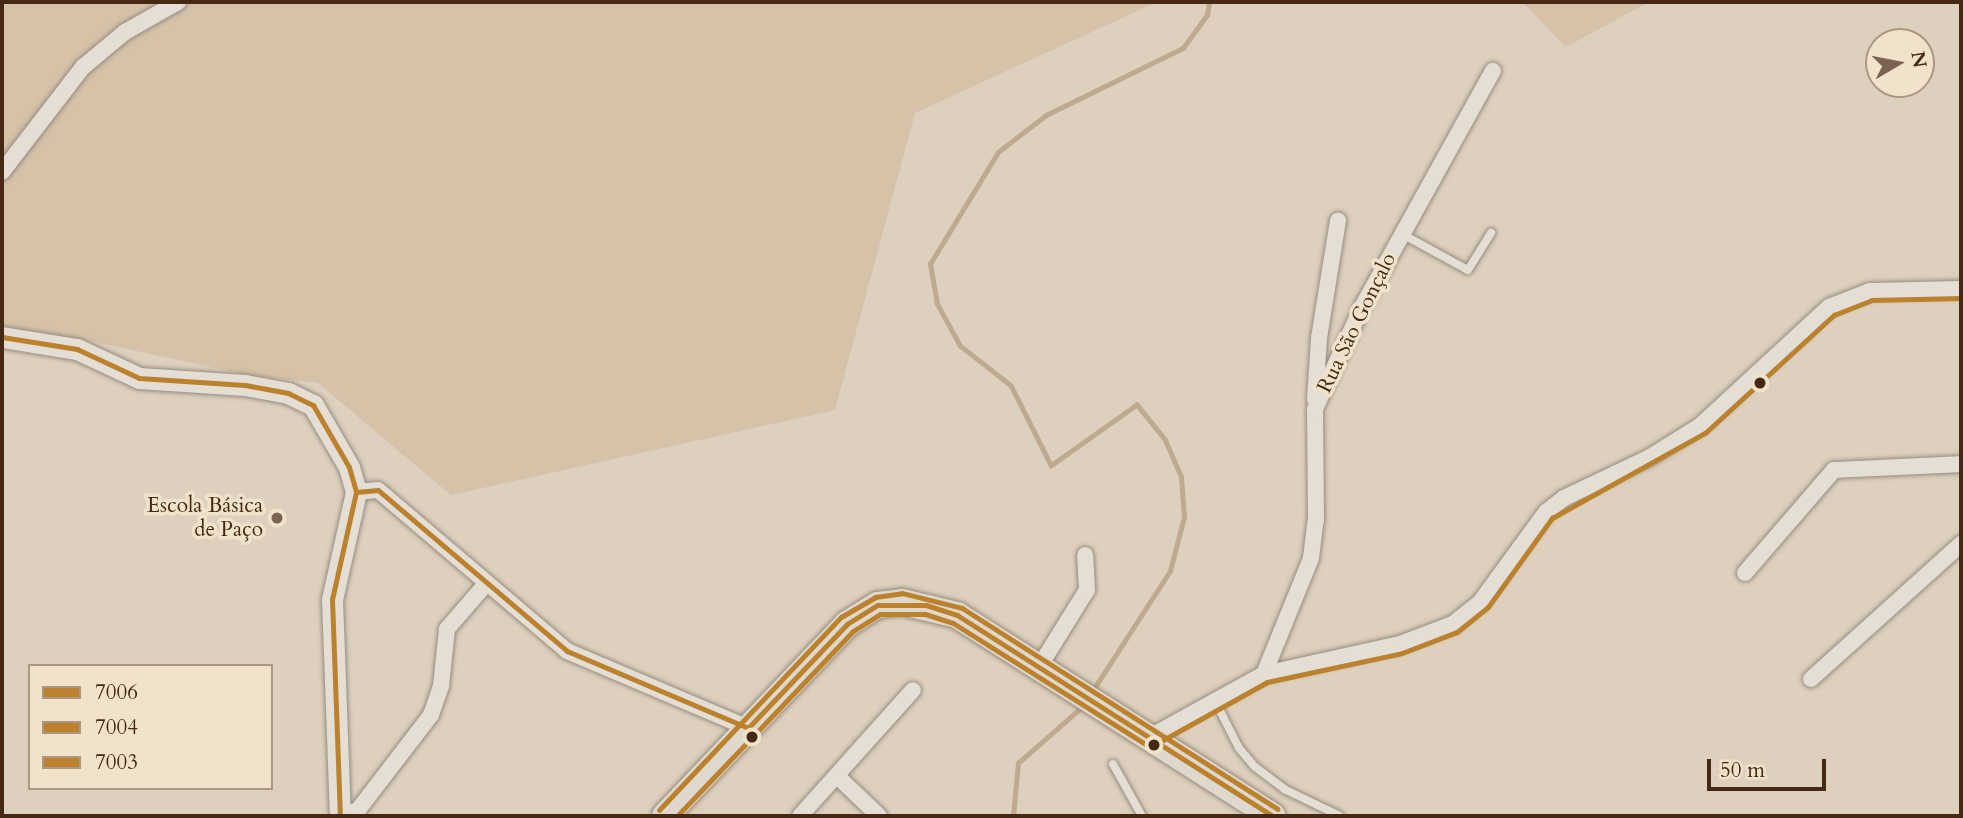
<!DOCTYPE html>
<html>
<head>
<meta charset="utf-8">
<style>
	body { margin:0 }
	#map { position:relative; width:1963px; height:818px; overflow:hidden; background:#ddd0be; font-family:Cardo,serif }
	div>[style] { position:absolute }
	.green>* { inset:0; background:#d5c2a8 }
	.stream>* { height:4.5px; margin:-2.25px; padding:0 2.25px; transform-origin:2.25px; border-radius:2.25px; background:#bfaa90 }
	.roads { filter:drop-shadow(0 0 2px #978c7f) drop-shadow(0 0 2px #978c7f) }
	.service>* { height:8px; margin:-4px; padding:0 4px; transform-origin:4px; border-radius:4px; background:#e4ded4 }
	.minor>* { height:16px; margin:-8px; padding:0 8px; transform-origin:8px; border-radius:8px; background:#e4ded4 }
	.tertiary>* { height:21px; margin:-10.5px; padding:0 10.5px; transform-origin:10.5px; border-radius:10.5px; background:#e4ded4 }
	.primary>* { height:26px; margin:-13px; padding:0 13px; transform-origin:13px; border-radius:13px; background:#dfd8cd }
	.bus-1>* { height:5px; margin:-2.5px; padding:0 2.5px; transform-origin:2.5px; border-radius:2.5px; background:#bb812d }
	.bus-2>* { height:5px; margin:-2.5px; padding:0 2.5px; transform-origin:2.5px; border-radius:2.5px; background:#bb812d }
	.bus-3>* { height:5px; margin:-2.5px; padding:0 2.5px; transform-origin:2.5px; border-radius:2.5px; background:#bb812d }
	.dots>* { width:19px; height:19px; translate:-50% -50%; box-sizing:border-box; border:4px solid #f1e2cc; border-radius:50% }
	span { translate:-50% -50%; white-space:nowrap; text-align:center; line-height:1.15; -webkit-text-stroke:7px #f1e2cc; paint-order:stroke }
	.street-label { font-size:21px; color:#452914 }
	.poi-label { font-size:21px; color:#452914 }
	.right { translate:-100% -50%; text-align:right }
	.frame { position:absolute; inset:0; border:4px solid #452914; pointer-events:none }
	.legend { position:absolute; left:28px; top:664px; width:245px; height:126px; box-sizing:border-box; background:#f1e2cc; border:2px solid #ac9882; margin:0; padding:9px 12px; list-style:none; font-size:21px; color:#452914 }
	.legend li { display:flex; align-items:center; gap:14px; height:35px }
	.legend b { width:35px; border:2px solid #ac9882 }
	.north { position:absolute; left:1865px; top:28px; width:70px; height:70px; box-sizing:border-box; background:#f1e2cc; border:2px solid #ac9882; border-radius:50%; rotate:80deg; font-size:19px; font-weight:700; line-height:28px; text-align:center; color:#452914 }
	.north::after { content:''; display:block; margin:auto; width:24px; height:32px; background:#7a6350; clip-path:polygon(50% 0,100% 100%,50% 72%,0 100%) }
	.scale { position:absolute; left:1707px; top:759px; width:119px; height:32px; box-sizing:border-box; border:4px solid #452914; border-top:0; padding-left:9px; font-size:21px; line-height:24px; white-space:nowrap; color:#452914; -webkit-text-stroke:5px #f1e2cc; paint-order:stroke }
</style>
</head>
<body>
<div id="map">
	<div class="green">
		<i style="clip-path:polygon(2px 2px,1157px 2px,915px 113px,835px 410px,451px 495px,318px 383px,248px 375px,81px 339px,2px 329px)"></i>
		<i style="clip-path:polygon(1522px 2px,1649px 2px,1566px 47px)"></i>
	</div>
	<div class="stream">
		<i style="left:1093px;top:690px;width:142px;rotate:-57.1deg"></i>
		<i style="left:1170px;top:571px;width:56px;rotate:-75.5deg"></i>
		<i style="left:1184px;top:517px;width:40px;rotate:-94.3deg"></i>
		<i style="left:1181px;top:477px;width:40px;rotate:-113.4deg"></i>
		<i style="left:1165px;top:440px;width:45px;rotate:-128.7deg"></i>
		<i style="left:1137px;top:405px;width:105px;rotate:144.7deg"></i>
		<i style="left:1051px;top:466px;width:89px;rotate:-116.6deg"></i>
		<i style="left:1011px;top:386px;width:65px;rotate:-141.9deg"></i>
		<i style="left:960px;top:346px;width:48px;rotate:-118.7deg"></i>
		<i style="left:937px;top:304px;width:41px;rotate:-99.9deg"></i>
		<i style="left:930px;top:264px;width:131px;rotate:-58.7deg"></i>
		<i style="left:998px;top:152px;width:61px;rotate:-37.6deg"></i>
		<i style="left:1046px;top:115px;width:153px;rotate:-26.1deg"></i>
		<i style="left:1183px;top:48px;width:41px;rotate:-54deg"></i>
		<i style="left:1207px;top:15px;width:13px;rotate:-81deg"></i>
		<i style="left:1013px;top:816px;width:53px;rotate:-84.6deg"></i>
		<i style="left:1018px;top:763px;width:86px;rotate:-41.2deg"></i>
	</div>
	<div class="roads">
		<div class="service">
			<i style="left:1402px;top:234px;width:75px;rotate:28.6deg"></i>
			<i style="left:1468px;top:270px;width:44px;rotate:-58.1deg"></i>
			<i style="left:1214px;top:699px;width:55px;rotate:63deg"></i>
			<i style="left:1239px;top:748px;width:23px;rotate:50deg"></i>
			<i style="left:1254px;top:766px;width:40px;rotate:37deg"></i>
			<i style="left:1286px;top:790px;width:60px;rotate:25.7deg"></i>
			<i style="left:1113px;top:764px;width:60px;rotate:60.9deg"></i>
		</div>
		<div class="minor">
			<i style="left:2px;top:172px;width:133px;rotate:-52.4deg"></i>
			<i style="left:83px;top:67px;width:55px;rotate:-39.8deg"></i>
			<i style="left:125px;top:32px;width:61px;rotate:-29.5deg"></i>
			<i style="left:1315px;top:399px;width:61px;rotate:-86.2deg"></i>
			<i style="left:1319px;top:338px;width:119px;rotate:-80.8deg"></i>
			<i style="left:356px;top:492px;width:22px;rotate:-5deg"></i>
			<i style="left:378px;top:490px;width:248px;rotate:40.4deg"></i>
			<i style="left:567px;top:651px;width:197px;rotate:23deg"></i>
			<i style="left:1745px;top:573px;width:136px;rotate:-49.2deg"></i>
			<i style="left:1834px;top:470px;width:127px;rotate:-2.7deg"></i>
			<i style="left:1039px;top:667px;width:91px;rotate:-58.1deg"></i>
			<i style="left:1087px;top:590px;width:35px;rotate:-93deg"></i>
			<i style="left:1264px;top:674px;width:125px;rotate:-67.9deg"></i>
			<i style="left:1311px;top:558px;width:38px;rotate:-83deg"></i>
			<i style="left:1316px;top:520px;width:111px;rotate:-90.5deg"></i>
			<i style="left:1315px;top:409px;width:112px;rotate:-65.3deg"></i>
			<i style="left:1362px;top:307px;width:270px;rotate:-61deg"></i>
			<i style="left:1811px;top:679px;width:202px;rotate:-42deg"></i>
			<i style="left:1150px;top:737px;width:130px;rotate:-28.9deg"></i>
			<i style="left:1264px;top:674px;width:139px;rotate:-12.4deg"></i>
			<i style="left:1400px;top:644px;width:57px;rotate:-20.7deg"></i>
			<i style="left:1453px;top:624px;width:36px;rotate:-39deg"></i>
			<i style="left:1481px;top:601px;width:110px;rotate:-53.9deg"></i>
			<i style="left:1546px;top:512px;width:23px;rotate:-38deg"></i>
			<i style="left:1564px;top:498px;width:95px;rotate:-25.5deg"></i>
			<i style="left:1650px;top:457px;width:59px;rotate:-31.8deg"></i>
			<i style="left:1700px;top:426px;width:176px;rotate:-42.7deg"></i>
			<i style="left:1829px;top:307px;width:44px;rotate:-21.3deg"></i>
			<i style="left:1870px;top:291px;width:91px;rotate:-1.3deg"></i>
			<i style="left:837px;top:776px;width:58px;rotate:43.6deg"></i>
			<i style="left:342px;top:816px;width:17px;rotate:-21deg"></i>
			<i style="left:358px;top:810px;width:120px;rotate:-52.5deg"></i>
			<i style="left:431px;top:715px;width:31px;rotate:-71deg"></i>
			<i style="left:441px;top:686px;width:57px;rotate:-84deg"></i>
			<i style="left:447px;top:629px;width:60px;rotate:-49.1deg"></i>
			<i style="left:800px;top:816px;width:169px;rotate:-48.1deg"></i>
		</div>
		<div class="tertiary">
			<i style="left:2px;top:337px;width:76px;rotate:9.1deg"></i>
			<i style="left:77px;top:349px;width:68px;rotate:25.1deg"></i>
			<i style="left:139px;top:378px;width:106px;rotate:3.8deg"></i>
			<i style="left:245px;top:385px;width:44px;rotate:10.5deg"></i>
			<i style="left:288px;top:393px;width:28px;rotate:26deg"></i>
			<i style="left:313px;top:405px;width:72px;rotate:59.9deg"></i>
			<i style="left:349px;top:467px;width:26px;rotate:74deg"></i>
			<i style="left:356px;top:492px;width:110px;rotate:102.6deg"></i>
			<i style="left:332px;top:599px;width:217px;rotate:87.9deg"></i>
		</div>
		<div class="primary">
			<i style="left:665px;top:816px;width:265px;rotate:-46.5deg"></i>
			<i style="left:847px;top:624px;width:36px;rotate:-32deg"></i>
			<i style="left:878px;top:605px;width:24px;rotate:-7deg"></i>
			<i style="left:902px;top:602px;width:57px;rotate:13.3deg"></i>
			<i style="left:957px;top:615px;width:374px;rotate:32.5deg"></i>
		</div>
	</div>
	<div class="bus-1">
		<i style="left:2px;top:337px;width:76px;rotate:9.1deg"></i>
		<i style="left:77px;top:349px;width:68px;rotate:25.1deg"></i>
		<i style="left:139px;top:378px;width:106px;rotate:3.8deg"></i>
		<i style="left:245px;top:385px;width:44px;rotate:10.5deg"></i>
		<i style="left:288px;top:393px;width:28px;rotate:26deg"></i>
		<i style="left:313px;top:405px;width:72px;rotate:59.9deg"></i>
		<i style="left:349px;top:467px;width:26px;rotate:74deg"></i>
		<i style="left:356px;top:492px;width:110px;rotate:102.6deg"></i>
		<i style="left:332px;top:599px;width:217px;rotate:87.9deg"></i>
		<i style="left:356px;top:492px;width:22px;rotate:-5deg"></i>
		<i style="left:378px;top:490px;width:248px;rotate:40.4deg"></i>
		<i style="left:567px;top:651px;width:197px;rotate:23deg"></i>
		<i style="left:748px;top:728px;width:144px;rotate:-46.4deg"></i>
		<i style="left:847px;top:624px;width:36px;rotate:-32deg"></i>
		<i style="left:878px;top:605px;width:48px"></i>
		<i style="left:926px;top:605px;width:33px;rotate:18deg"></i>
		<i style="left:957px;top:615px;width:374px;rotate:32.5deg"></i>
	</div>
	<div class="bus-2">
		<i style="left:1154px;top:745px;width:129px;rotate:-29.1deg"></i>
		<i style="left:1267px;top:682px;width:138px;rotate:-12.1deg"></i>
		<i style="left:1402px;top:653px;width:59px;rotate:-20.9deg"></i>
		<i style="left:1457px;top:632px;width:40px;rotate:-39deg"></i>
		<i style="left:1488px;top:607px;width:110px;rotate:-54.3deg"></i>
		<i style="left:1552px;top:518px;width:175px;rotate:-29.1deg"></i>
		<i style="left:1705px;top:433px;width:175px;rotate:-42.5deg"></i>
		<i style="left:1834px;top:315px;width:41px;rotate:-21.5deg"></i>
		<i style="left:1872px;top:300px;width:89px;rotate:-1.3deg"></i>
		<i style="left:677px;top:816px;width:255px;rotate:-46.4deg"></i>
		<i style="left:853px;top:631px;width:32px;rotate:-32deg"></i>
		<i style="left:880px;top:614px;width:45px"></i>
		<i style="left:925px;top:614px;width:29px;rotate:18deg"></i>
		<i style="left:953px;top:623px;width:227px;rotate:32.2deg"></i>
	</div>
	<div class="bus-3">
		<i style="left:659px;top:810px;width:265px;rotate:-46.7deg"></i>
		<i style="left:841px;top:617px;width:39px;rotate:-30deg"></i>
		<i style="left:875px;top:597px;width:27px;rotate:-8deg"></i>
		<i style="left:902px;top:593px;width:62px;rotate:14deg"></i>
		<i style="left:962px;top:608px;width:374px;rotate:32.5deg"></i>
	</div>
	<div class="dots">
		<i style="left:1760px;top:383px;background:#452914"></i>
		<i style="left:277px;top:518px;background:#7a6350"></i>
		<i style="left:752px;top:737px;background:#452914"></i>
		<i style="left:1154px;top:745px;background:#452914"></i>
	</div>
	<div class="street-label">
		<span style="left:1357px;top:323px;rotate:-64deg">Rua São Gonçalo</span>
	</div>
	<div class="poi-label">
		<span class="right" style="left:263px;top:518px">Escola Básica<br>de Paço</span>
	</div>
	<div class="frame"></div>
	<ul class="legend">
	<li><b style="height:9px;background:#bb812d"></b>7006</li>
	<li><b style="height:9px;background:#bb812d"></b>7004</li>
	<li><b style="height:9px;background:#bb812d"></b>7003</li>
	</ul>
	<div class="north">N</div>
	<div class="scale">50 m</div>
</div>
</body>
</html>
